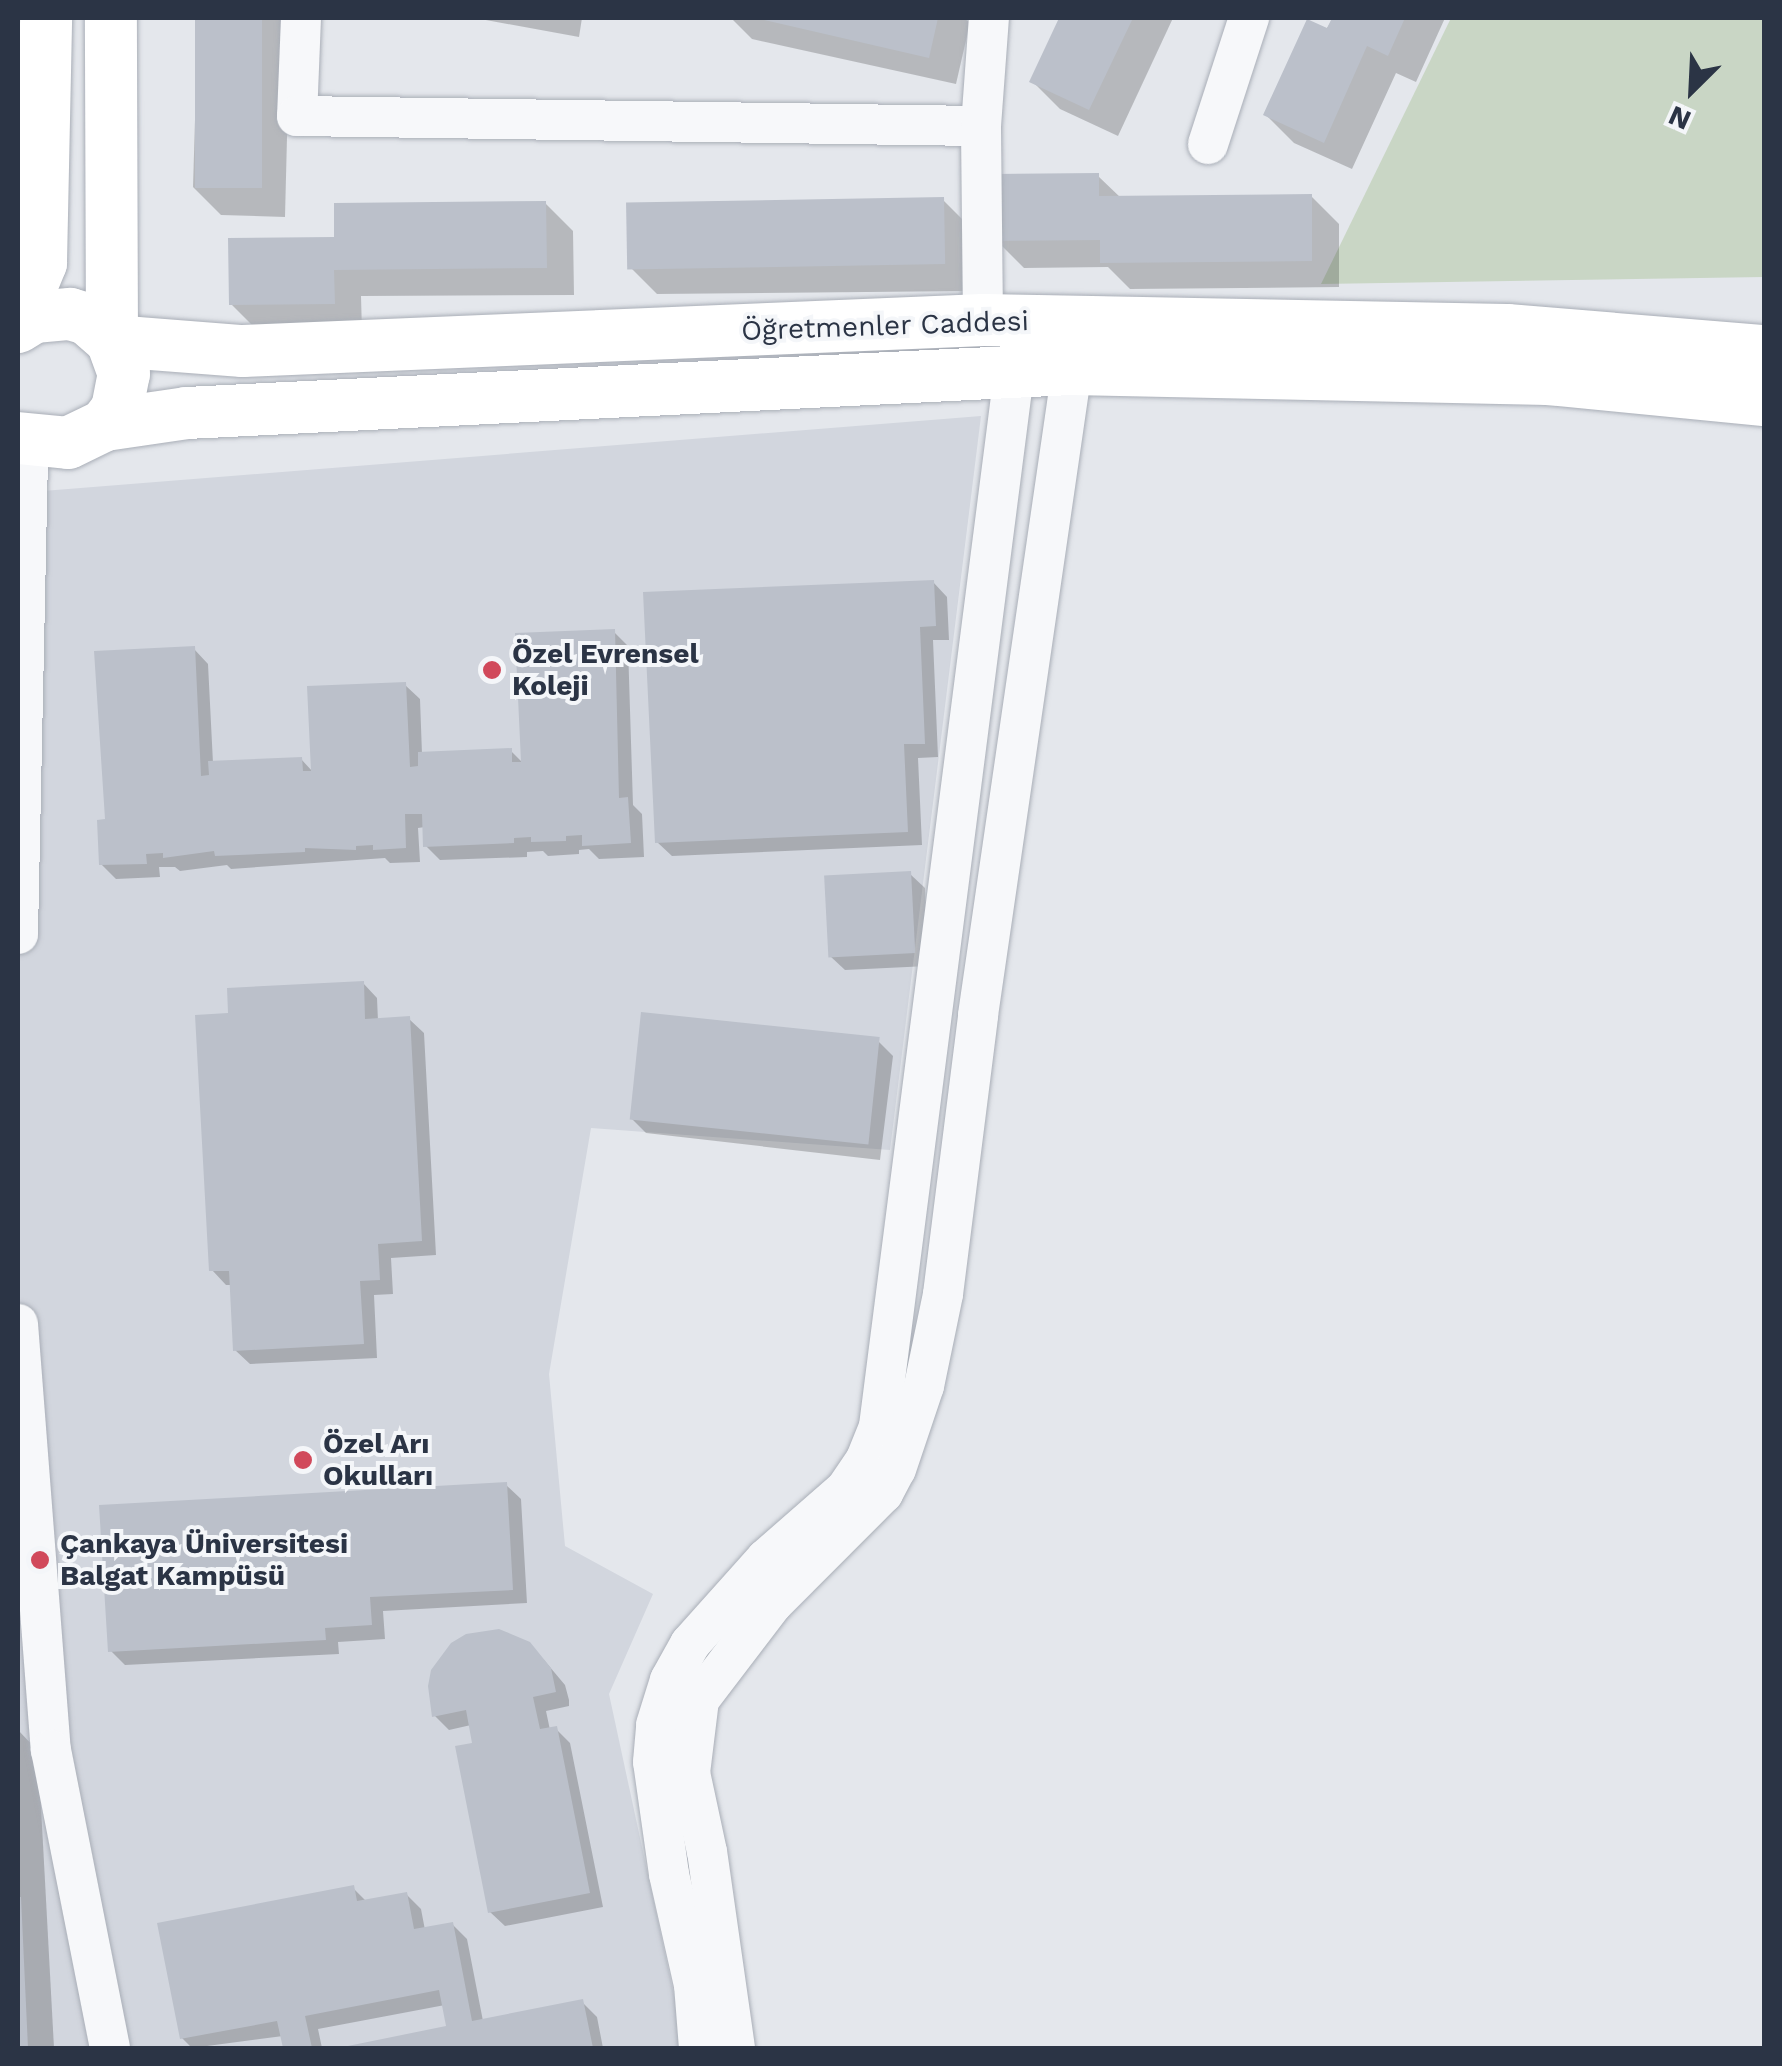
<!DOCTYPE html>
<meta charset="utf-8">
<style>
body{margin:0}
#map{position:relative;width:1782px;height:2066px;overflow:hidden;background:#e4e7ec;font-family:"Work Sans",sans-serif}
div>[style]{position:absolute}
.built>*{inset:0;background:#d2d6de}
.green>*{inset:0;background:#c9d6c5}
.shadow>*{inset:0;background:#0003}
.building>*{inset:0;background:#bbc0ca;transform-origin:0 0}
.roads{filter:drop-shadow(0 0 2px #a9aeb7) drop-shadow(0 0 2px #a9aeb7)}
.minor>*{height:40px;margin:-20px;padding:0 20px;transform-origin:20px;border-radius:20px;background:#f7f8fa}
.major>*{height:52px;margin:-26px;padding:0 26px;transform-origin:26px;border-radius:26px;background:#fff}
.dots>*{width:28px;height:28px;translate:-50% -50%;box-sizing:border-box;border:5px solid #f4f6f9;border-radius:50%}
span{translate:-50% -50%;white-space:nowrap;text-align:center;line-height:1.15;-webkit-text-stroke:8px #f4f6f9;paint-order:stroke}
.street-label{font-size:28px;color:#2b3445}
.poi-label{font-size:28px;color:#2b3445;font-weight:700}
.left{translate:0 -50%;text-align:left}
.frame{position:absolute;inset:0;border:20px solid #2b3445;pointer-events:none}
.north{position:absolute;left:1642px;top:40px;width:100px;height:100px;-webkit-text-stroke:8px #f4f6f9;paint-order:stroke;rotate:204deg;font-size:28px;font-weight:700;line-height:40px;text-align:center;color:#2b3445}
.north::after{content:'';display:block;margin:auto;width:35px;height:45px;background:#2b3445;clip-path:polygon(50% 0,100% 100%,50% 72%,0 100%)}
</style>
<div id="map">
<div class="built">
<div style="clip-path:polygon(981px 416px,890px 1150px,591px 1128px,549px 1374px,565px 1546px,653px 1594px,609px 1694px,675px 2000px,679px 2048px,18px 2048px,18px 493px)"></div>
</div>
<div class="green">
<div style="clip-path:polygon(1451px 18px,1764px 18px,1764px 277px,1321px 284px)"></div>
</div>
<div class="shadow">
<div style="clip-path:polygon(198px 18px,290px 18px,285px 217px,221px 215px,193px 187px)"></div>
<div style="clip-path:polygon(475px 18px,582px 18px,579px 37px)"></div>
<div style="clip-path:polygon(731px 18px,964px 18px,970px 23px,956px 84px,752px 39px)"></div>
<div style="clip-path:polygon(1062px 18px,1173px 18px,1118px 136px,1060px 109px,1032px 81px)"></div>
<div style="clip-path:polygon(1334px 18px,1445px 18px,1416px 82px,1396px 73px,1352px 169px,1294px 143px,1266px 115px)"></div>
<div style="clip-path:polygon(1098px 176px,1121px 198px,1311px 196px,1339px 224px,1339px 287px,1130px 289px,1108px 267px,1024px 268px,996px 240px)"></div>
<div style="clip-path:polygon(943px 200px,971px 228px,972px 291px,657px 294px,629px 266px)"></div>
<div style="clip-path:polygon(545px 203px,573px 231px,574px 295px,361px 296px,362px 331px,259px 332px,231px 304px,337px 239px)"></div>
<div style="clip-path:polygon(933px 582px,947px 597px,949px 640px,933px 640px,938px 757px,918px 758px,922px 845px,672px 856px,657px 842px)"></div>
<div style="clip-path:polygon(614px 632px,628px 646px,633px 805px,642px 814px,644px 857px,599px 859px,589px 849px,579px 850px,579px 854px,548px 856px,543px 851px,527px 852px,527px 857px,440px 860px,426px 846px,425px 827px,418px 828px,420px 862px,390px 863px,385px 858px,231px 869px,227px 865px,180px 871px,175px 867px,159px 867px,160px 877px,116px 879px,101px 864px,108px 822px,194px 649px,208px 664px,213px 763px,301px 759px,313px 772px,405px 685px,420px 699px,422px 754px,511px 751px,523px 763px)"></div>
<div style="clip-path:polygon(910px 874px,925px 888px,928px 966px,845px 970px,830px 956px)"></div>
<div style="clip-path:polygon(363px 983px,377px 998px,378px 1021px,409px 1019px,424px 1033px,436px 1255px,391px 1258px,393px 1294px,374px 1295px,377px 1358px,250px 1364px,235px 1350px,232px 1285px,226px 1285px,212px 1270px,231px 1015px)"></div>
<div style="clip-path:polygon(878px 1041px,893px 1056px,880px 1160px,646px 1133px,631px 1118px)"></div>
<div style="clip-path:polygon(506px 1485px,521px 1499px,527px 1603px,383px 1611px,385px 1639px,338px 1642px,339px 1654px,125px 1665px,111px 1651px)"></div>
<div style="clip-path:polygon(544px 1660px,565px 1685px,569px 1700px,569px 1706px,546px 1711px,550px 1730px,556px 1729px,570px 1743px,603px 1907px,505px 1926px,490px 1912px,471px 1725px,449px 1730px,434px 1715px)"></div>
<div style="clip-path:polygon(18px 1730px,38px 1751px,54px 2048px,18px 2048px)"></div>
<div style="clip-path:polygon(353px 1888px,367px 1902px,406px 1894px,421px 1909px,425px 1930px,452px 1924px,467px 1939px,483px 2021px,582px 2002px,597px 2017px,603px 2048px,342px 2048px,449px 2028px,445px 2005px,318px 2029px,322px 2048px,285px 2048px,283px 2036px,192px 2048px,182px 2038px)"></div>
</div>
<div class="building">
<div style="left:195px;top:18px;width:67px;height:170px"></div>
<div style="clip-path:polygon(755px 18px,938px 18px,929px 58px)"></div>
<div style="clip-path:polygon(1059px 18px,1133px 18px,1089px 110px,1029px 82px)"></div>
<div style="clip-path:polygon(1332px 18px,1405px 18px,1388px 56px,1367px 46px,1324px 143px,1263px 115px,1307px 19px,1327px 28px)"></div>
<div style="clip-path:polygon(1099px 173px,1099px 196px,1312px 194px,1312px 261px,1100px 263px,1100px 240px,993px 241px,992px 174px)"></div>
<div style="left:944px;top:197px;width:67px;height:318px;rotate:89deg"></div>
<div style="clip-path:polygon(546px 201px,547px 268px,334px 270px,335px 304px,229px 305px,228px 238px,334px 237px,334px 203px)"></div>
<div style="clip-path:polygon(934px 580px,936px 626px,920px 627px,925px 744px,904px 744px,908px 832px,655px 843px,643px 592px)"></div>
<div style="clip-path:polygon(615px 629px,619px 798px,628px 797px,631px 843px,582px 846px,582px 835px,566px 836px,566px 841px,531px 842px,531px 837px,514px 838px,514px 843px,423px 847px,422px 814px,405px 814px,406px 848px,373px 850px,373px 845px,356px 846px,356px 850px,305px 848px,305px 852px,215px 856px,214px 851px,163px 858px,163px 853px,146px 854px,147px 864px,99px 865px,97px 820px,105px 819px,94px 651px,195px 646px,201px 776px,209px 775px,208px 761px,302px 757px,303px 771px,311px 771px,307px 686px,406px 682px,410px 767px,418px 766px,418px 752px,512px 748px,512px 762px,521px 762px,515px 633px)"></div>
<div style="left:911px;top:871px;width:82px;height:87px;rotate:87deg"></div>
<div style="clip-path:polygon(364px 981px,365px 1019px,410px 1016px,422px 1241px,378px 1244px,380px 1280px,360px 1281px,364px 1344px,233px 1351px,229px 1271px,209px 1271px,195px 1015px,228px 1013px,227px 988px)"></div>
<div style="left:641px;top:1012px;width:240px;height:108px;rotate:6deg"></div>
<div style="clip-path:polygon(507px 1482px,513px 1590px,370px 1597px,372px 1625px,325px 1628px,326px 1640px,108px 1652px,99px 1505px)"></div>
<div style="clip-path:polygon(499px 1629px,530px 1642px,551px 1668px,556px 1692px,533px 1697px,540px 1729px,557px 1726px,590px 1893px,488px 1913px,455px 1746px,472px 1743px,466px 1710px,432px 1717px,428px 1686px,431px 1670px,451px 1643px,466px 1634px)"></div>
<div style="clip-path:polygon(354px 1885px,357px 1901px,407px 1892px,414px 1929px,453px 1922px,472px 2021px,583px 1999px,593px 2048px,338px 2048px,446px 2026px,439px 1990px,305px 2016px,312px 2048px,283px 2048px,277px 2021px,180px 2039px,157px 1923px)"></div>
<div style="clip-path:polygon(18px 1897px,21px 1897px,28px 2048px,18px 2048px)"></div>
</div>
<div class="roads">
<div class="minor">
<div style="left:301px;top:18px;width:98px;rotate:92.3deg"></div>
<div style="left:297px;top:116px;width:684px;rotate:0.84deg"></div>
<div style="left:1208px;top:144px;width:133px;rotate:-72deg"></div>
<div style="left:983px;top:320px;width:194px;rotate:-90.6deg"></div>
<div style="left:981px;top:126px;width:108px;rotate:-85.8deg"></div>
<div style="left:18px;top:934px;width:497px;rotate:-88.8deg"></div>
<div style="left:18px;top:1324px;width:427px;rotate:85.6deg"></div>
<div style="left:51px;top:1750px;width:304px;rotate:78.8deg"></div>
<div style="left:699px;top:2048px;width:63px;rotate:-94.5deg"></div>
<div style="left:694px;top:1985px;width:114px;rotate:-102.7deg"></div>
<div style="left:669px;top:1874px;width:113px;rotate:-98.1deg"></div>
<div style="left:653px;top:1762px;width:37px;rotate:-85deg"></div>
<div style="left:656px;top:1725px;width:47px;rotate:-72.7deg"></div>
<div style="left:670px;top:1680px;width:41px;rotate:-60.9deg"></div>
<div style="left:690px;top:1644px;width:114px;rotate:-48.2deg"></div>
<div style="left:766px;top:1559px;width:106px;rotate:-41.2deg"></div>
<div style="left:846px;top:1489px;width:36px;rotate:-56deg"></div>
<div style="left:866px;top:1459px;width:35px;rotate:-68deg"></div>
<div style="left:879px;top:1426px;width:1061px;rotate:-82.69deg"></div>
<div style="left:735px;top:2048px;width:198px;rotate:-98.1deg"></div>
<div style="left:707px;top:1852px;width:81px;rotate:-102.1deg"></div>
<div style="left:690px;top:1773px;width:74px;rotate:-83deg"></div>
<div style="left:699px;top:1700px;width:122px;rotate:-52.7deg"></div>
<div style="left:773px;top:1603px;width:156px;rotate:-45deg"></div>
<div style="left:883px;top:1493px;width:27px;rotate:-62deg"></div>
<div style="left:896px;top:1469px;width:88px;rotate:-71.4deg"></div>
<div style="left:924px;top:1386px;width:94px;rotate:-78.3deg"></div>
<div style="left:943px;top:1294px;width:281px;rotate:-82.8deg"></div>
<div style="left:978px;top:1015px;width:653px;rotate:-81.72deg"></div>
</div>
<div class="major">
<div style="left:18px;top:319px;width:61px;rotate:-67.7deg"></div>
<div style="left:41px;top:263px;width:245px;rotate:-88.8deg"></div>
<div style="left:18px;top:327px;width:19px;rotate:-32deg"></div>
<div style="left:34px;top:317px;width:36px;rotate:-5deg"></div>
<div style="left:70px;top:314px;width:18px;rotate:16deg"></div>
<div style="left:87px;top:319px;width:33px;rotate:41deg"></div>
<div style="left:112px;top:341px;width:131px;rotate:4.4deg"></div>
<div style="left:243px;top:351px;width:741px;rotate:-2.4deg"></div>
<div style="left:983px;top:320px;width:524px;rotate:1.09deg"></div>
<div style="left:1507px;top:330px;width:258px;rotate:4.7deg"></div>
<div style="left:105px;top:425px;width:20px;rotate:-53deg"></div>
<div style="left:117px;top:409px;width:36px;rotate:-79deg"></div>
<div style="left:124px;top:374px;width:35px;rotate:-110deg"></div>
<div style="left:112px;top:341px;width:323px;rotate:-90.2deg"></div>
<div style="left:18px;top:438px;width:50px;rotate:5.7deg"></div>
<div style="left:68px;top:443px;width:41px;rotate:-25.9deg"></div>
<div style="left:105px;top:425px;width:83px;rotate:-8.3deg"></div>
<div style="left:187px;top:413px;width:886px;rotate:-2.85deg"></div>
<div style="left:1072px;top:369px;width:476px;rotate:1.2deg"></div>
<div style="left:1548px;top:379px;width:217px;rotate:5.6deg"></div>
</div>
</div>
<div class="dots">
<div style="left:492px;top:670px;background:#d1495b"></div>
<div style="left:303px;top:1460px;background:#d1495b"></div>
<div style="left:40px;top:1560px;background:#d1495b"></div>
</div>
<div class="street-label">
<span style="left:885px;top:326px;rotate:-2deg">Öğretmenler Caddesi</span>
</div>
<div class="poi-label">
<span class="left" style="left:512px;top:670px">Özel Evrensel<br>Koleji</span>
<span class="left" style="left:323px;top:1460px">Özel Arı<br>Okulları</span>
<span class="left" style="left:60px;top:1560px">Çankaya Üniversitesi<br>Balgat Kampüsü</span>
</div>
<div class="frame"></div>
<div class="north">N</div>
</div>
